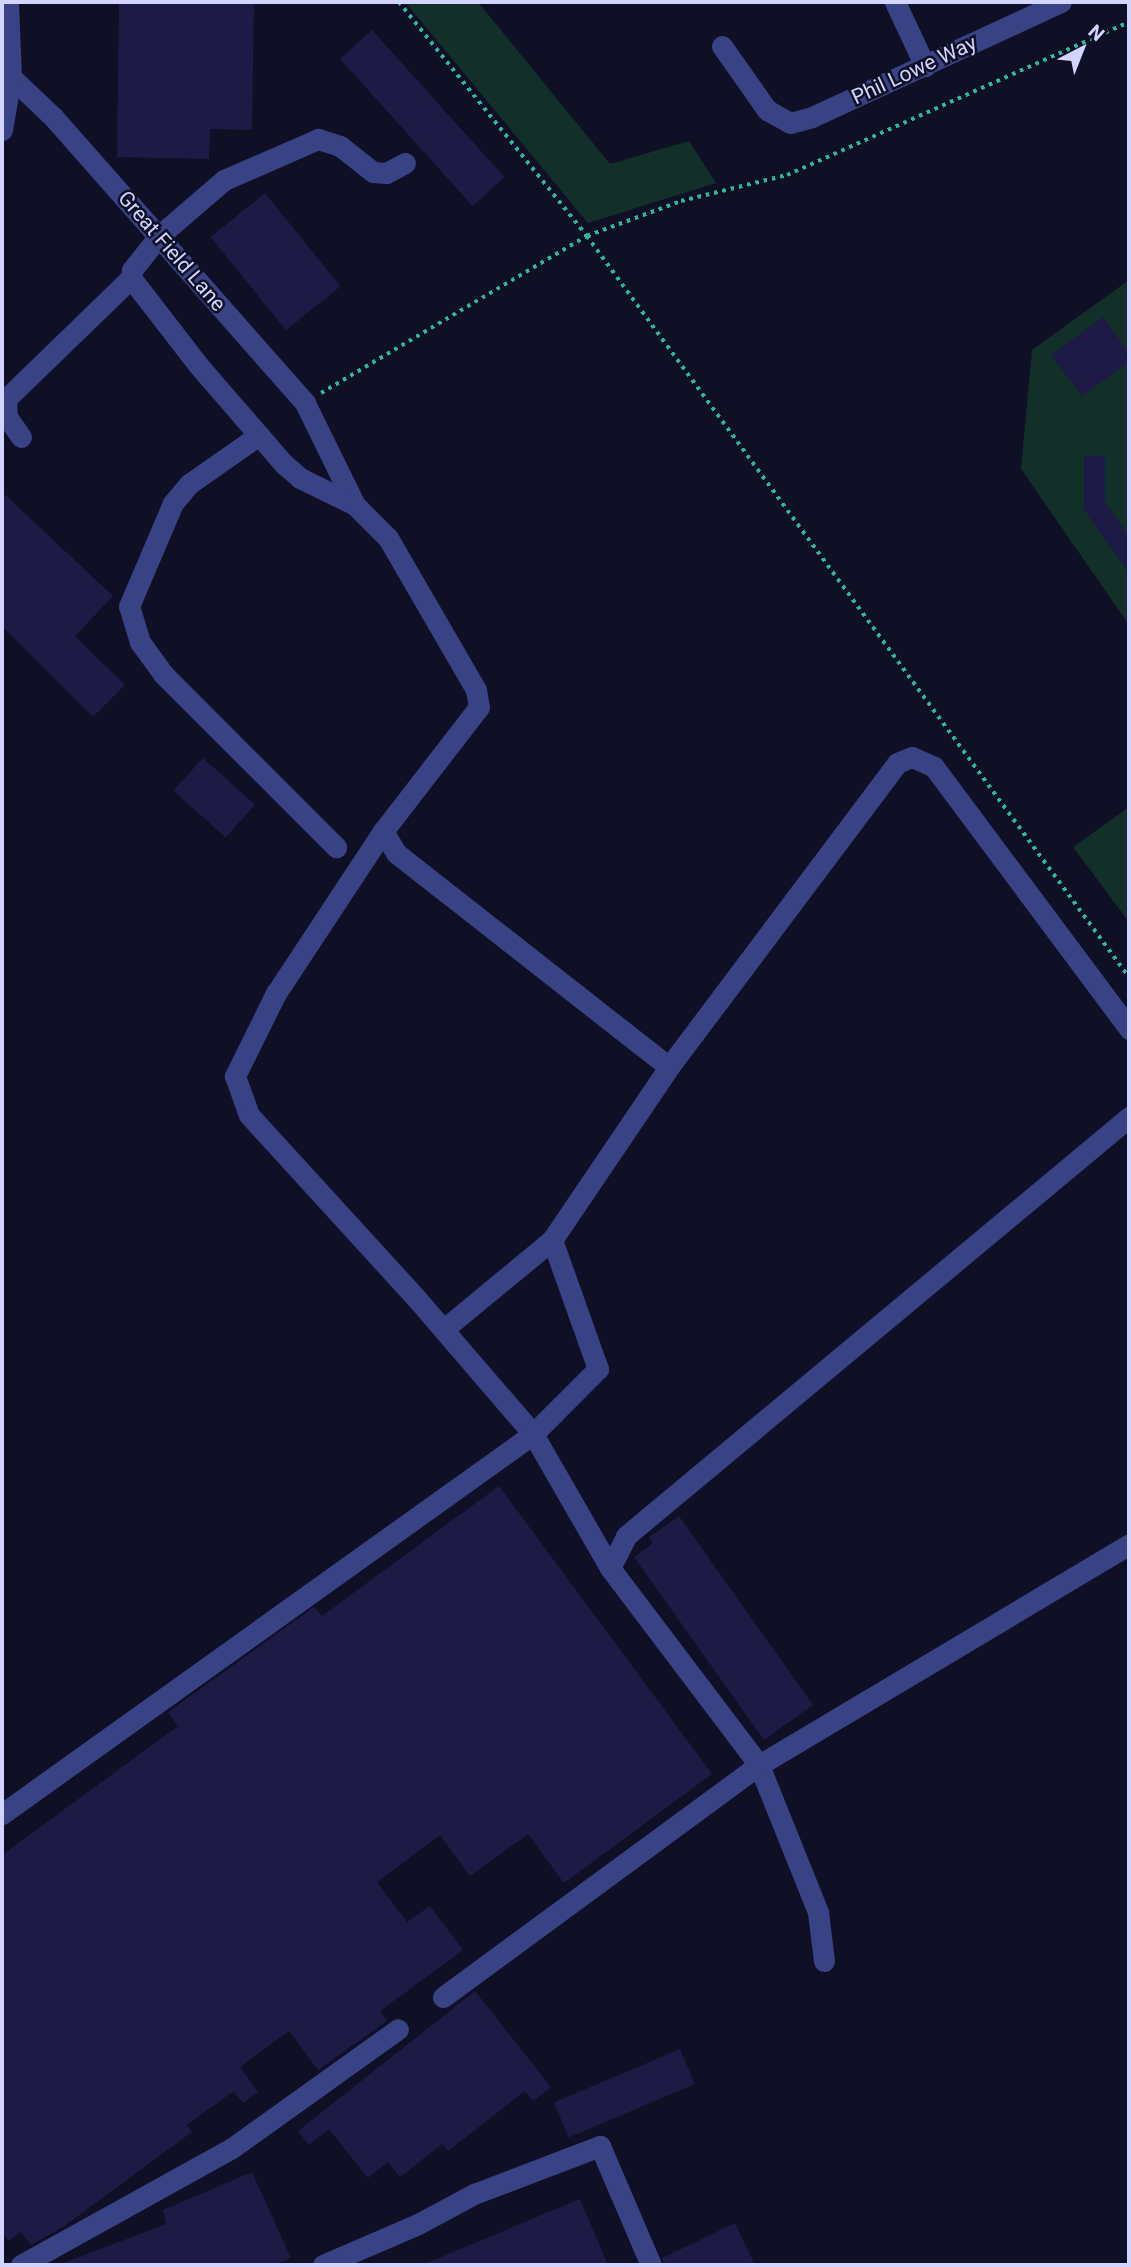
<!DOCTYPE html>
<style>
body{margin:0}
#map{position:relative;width:1131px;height:2267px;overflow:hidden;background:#0f0f25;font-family:Roboto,sans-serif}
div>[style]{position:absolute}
.green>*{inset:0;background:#122f2a}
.building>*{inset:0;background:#1d1a46;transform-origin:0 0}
.path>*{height:3.5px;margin-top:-1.75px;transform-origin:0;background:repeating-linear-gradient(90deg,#2eb79b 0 3.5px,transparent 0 8.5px)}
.minor>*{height:21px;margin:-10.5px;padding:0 10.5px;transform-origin:10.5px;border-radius:10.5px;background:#394284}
span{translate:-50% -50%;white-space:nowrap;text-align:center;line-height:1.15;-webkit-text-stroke:5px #0f0f25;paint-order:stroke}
.street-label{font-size:21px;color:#d3d4ff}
.frame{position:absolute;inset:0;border:4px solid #d3d4ff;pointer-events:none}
.north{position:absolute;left:1047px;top:14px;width:70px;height:70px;-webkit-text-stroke:5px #0f0f25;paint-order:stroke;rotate:42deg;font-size:19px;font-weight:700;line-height:28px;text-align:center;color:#d3d4ff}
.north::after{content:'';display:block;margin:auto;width:24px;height:32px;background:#d3d4ff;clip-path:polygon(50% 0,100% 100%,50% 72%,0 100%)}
</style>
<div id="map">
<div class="green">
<div style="clip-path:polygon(405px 2px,478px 2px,610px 164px,689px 141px,716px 183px,588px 223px)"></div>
<div style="clip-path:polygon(1129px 280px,1129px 625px,1021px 469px,1032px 350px)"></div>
<div style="clip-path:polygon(1129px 807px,1129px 922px,1073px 847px)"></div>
</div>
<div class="building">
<div style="clip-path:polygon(119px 2px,254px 2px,252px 130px,210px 129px,209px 159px,117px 157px)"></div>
<div style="left:372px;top:30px;width:198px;height:43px;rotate:48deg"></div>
<div style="left:265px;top:193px;width:120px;height:70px;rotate:51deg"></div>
<div style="clip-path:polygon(1103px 317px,1129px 353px,1129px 362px,1082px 396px,1051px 355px)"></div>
<div style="clip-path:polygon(1084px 456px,1105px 456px,1105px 502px,1129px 536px,1129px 573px,1084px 510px)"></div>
<div style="clip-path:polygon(2px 492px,113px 596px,75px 636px,125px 685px,93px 717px,2px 626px)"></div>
<div style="left:203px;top:758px;width:70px;height:44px;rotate:42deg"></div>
<div style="clip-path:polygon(499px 1486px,712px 1774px,564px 1883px,528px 1834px,470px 1876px,440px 1835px,377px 1882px,407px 1922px,430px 1906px,463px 1950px,380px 2011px,387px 2021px,318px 2070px,289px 2031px,240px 2067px,258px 2092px,243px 2103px,234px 2091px,187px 2125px,192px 2132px,63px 2227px,31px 2245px,21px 2232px,9px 2241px,2px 2232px,2px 1855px,178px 1726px,168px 1712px,314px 1607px,322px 1616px)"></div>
<div style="clip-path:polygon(679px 1516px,813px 1705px,764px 1740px,634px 1557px,653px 1543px,649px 1537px)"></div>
<div style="clip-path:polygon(475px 1991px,551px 2087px,533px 2101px,525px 2091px,448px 2151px,442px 2144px,400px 2177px,388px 2162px,368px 2178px,329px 2129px,309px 2145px,298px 2131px)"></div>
<div style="left:680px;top:2049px;width:38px;height:137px;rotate:67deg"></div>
<div style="clip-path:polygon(252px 2172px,291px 2258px,273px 2265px,58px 2265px,166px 2224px,163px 2210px)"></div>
<div style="clip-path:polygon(580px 2199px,608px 2265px,422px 2265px)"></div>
<div style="clip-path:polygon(735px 2223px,755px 2265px,664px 2265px,662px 2258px)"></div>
</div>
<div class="path">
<div style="left:399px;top:2px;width:300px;rotate:51.2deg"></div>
<div style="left:587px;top:236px;width:918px;rotate:53.82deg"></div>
<div style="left:321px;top:393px;width:309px;rotate:-30.6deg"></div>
<div style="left:587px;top:236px;width:100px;rotate:-20.4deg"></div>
<div style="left:681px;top:201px;width:109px;rotate:-13.8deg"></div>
<div style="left:787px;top:175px;width:375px;rotate:-24.1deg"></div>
</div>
<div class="minor">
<div style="left:895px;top:2px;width:71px;rotate:64.9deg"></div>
<div style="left:722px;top:46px;width:78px;rotate:54.9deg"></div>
<div style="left:767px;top:110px;width:26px;rotate:29deg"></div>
<div style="left:790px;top:123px;width:23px;rotate:-15deg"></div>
<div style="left:812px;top:117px;width:274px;rotate:-24.8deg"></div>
<div style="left:11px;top:77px;width:59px;rotate:43.6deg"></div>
<div style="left:54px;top:118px;width:380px;rotate:48.6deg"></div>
<div style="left:305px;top:403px;width:114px;rotate:63.9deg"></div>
<div style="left:2px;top:130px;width:54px;rotate:-80.4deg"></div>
<div style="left:11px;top:77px;width:75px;rotate:-92.3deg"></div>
<div style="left:405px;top:163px;width:21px;rotate:152deg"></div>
<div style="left:386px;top:173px;width:13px;rotate:-176deg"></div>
<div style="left:373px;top:172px;width:42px;rotate:-141.8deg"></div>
<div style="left:340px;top:146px;width:23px;rotate:-162deg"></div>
<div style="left:318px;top:139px;width:103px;rotate:156.4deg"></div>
<div style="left:224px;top:180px;width:86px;rotate:139.3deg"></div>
<div style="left:159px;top:236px;width:43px;rotate:128.5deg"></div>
<div style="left:132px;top:270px;width:8px;rotate:97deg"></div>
<div style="left:131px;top:278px;width:111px;rotate:52.3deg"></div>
<div style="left:199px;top:366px;width:130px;rotate:49.1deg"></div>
<div style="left:284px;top:464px;width:21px;rotate:41deg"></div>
<div style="left:300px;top:478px;width:61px;rotate:26.1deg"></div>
<div style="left:355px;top:505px;width:47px;rotate:45deg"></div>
<div style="left:388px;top:538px;width:176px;rotate:59.9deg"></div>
<div style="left:476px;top:690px;width:17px;rotate:80deg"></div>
<div style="left:479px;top:707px;width:157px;rotate:127.7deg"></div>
<div style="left:383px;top:831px;width:194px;rotate:123.4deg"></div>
<div style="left:276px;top:993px;width:93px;rotate:116.3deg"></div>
<div style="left:235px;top:1076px;width:41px;rotate:70.3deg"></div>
<div style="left:249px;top:1115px;width:249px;rotate:47.6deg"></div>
<div style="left:417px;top:1299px;width:178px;rotate:49.3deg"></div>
<div style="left:533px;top:1434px;width:155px;rotate:60.1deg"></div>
<div style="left:259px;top:435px;width:85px;rotate:145deg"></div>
<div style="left:189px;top:484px;width:25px;rotate:130deg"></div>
<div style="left:173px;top:503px;width:112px;rotate:113.1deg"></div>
<div style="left:129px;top:606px;width:38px;rotate:73deg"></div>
<div style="left:140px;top:642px;width:39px;rotate:54deg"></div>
<div style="left:163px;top:674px;width:245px;rotate:45deg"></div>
<div style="left:21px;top:437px;width:24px;rotate:-125deg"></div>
<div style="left:7px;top:417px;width:18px;rotate:-93deg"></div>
<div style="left:6px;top:399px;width:174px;rotate:-44.1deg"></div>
<div style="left:383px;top:831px;width:26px;rotate:59deg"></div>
<div style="left:396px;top:853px;width:347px;rotate:38.1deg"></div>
<div style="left:444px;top:1329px;width:140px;rotate:-39.5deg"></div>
<div style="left:552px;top:1240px;width:209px;rotate:-55.9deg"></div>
<div style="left:669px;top:1067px;width:380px;rotate:-53.1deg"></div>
<div style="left:897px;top:763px;width:16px;rotate:-22deg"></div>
<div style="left:912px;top:757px;width:24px;rotate:24deg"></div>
<div style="left:934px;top:767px;width:327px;rotate:53.3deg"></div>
<div style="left:2px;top:1814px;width:653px;rotate:-35.59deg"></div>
<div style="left:533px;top:1434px;width:92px;rotate:-45deg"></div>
<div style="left:598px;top:1369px;width:137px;rotate:-109.6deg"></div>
<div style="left:824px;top:1961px;width:49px;rotate:-97deg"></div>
<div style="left:818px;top:1912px;width:158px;rotate:-111.9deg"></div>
<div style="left:759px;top:1765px;width:247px;rotate:-127.1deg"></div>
<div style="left:610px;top:1568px;width:36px;rotate:-63deg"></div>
<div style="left:626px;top:1536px;width:655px;rotate:-39.79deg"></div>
<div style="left:443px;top:1997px;width:392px;rotate:-36.3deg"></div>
<div style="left:759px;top:1765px;width:431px;rotate:-30.8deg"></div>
<div style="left:21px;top:2265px;width:241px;rotate:-29deg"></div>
<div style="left:232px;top:2148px;width:204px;rotate:-35.6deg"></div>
<div style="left:323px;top:2265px;width:103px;rotate:-23.3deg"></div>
<div style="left:418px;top:2224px;width:64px;rotate:-28.2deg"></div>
<div style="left:474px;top:2194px;width:135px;rotate:-20.9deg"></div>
<div style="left:600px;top:2146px;width:129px;rotate:66.8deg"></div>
</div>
<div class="street-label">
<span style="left:914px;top:70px;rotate:-25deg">Phil Lowe Way</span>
<span style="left:172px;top:251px;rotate:49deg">Great Field Lane</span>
</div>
<div class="frame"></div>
<div class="north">N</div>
</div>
